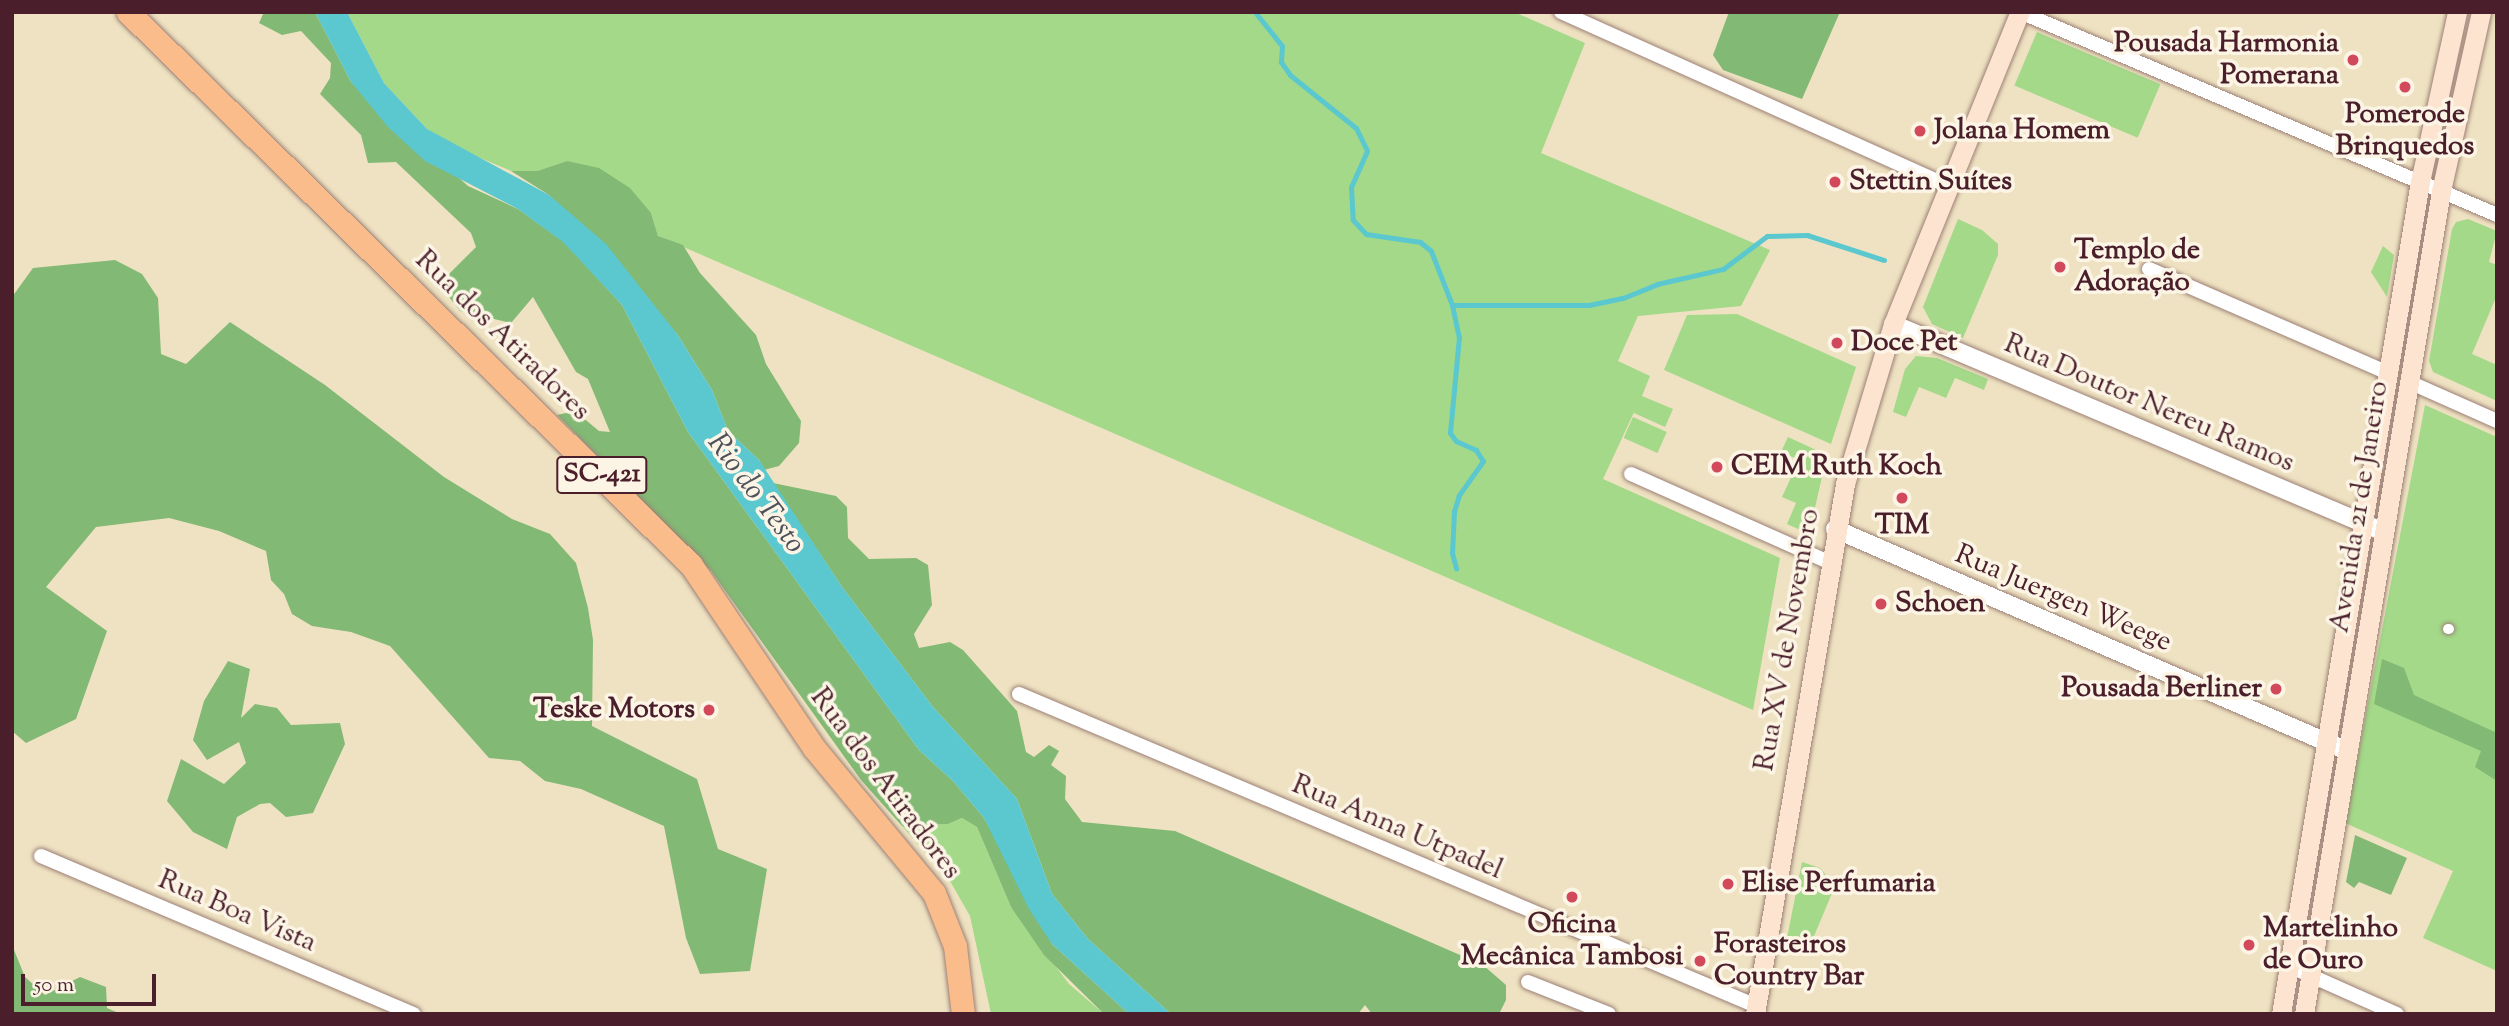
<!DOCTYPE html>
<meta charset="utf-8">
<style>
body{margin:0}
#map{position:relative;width:2509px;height:1026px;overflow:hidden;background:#efe2c2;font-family:"Sorts Mill Goudy",serif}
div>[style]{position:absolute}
.green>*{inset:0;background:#a3d989;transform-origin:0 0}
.forest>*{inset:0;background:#82b975}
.water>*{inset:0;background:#5bc8cf}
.stream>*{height:5px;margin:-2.5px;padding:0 2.5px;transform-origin:2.5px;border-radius:2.5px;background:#5bc8cf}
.roads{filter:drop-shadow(0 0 2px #9c8076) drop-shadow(0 0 2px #9c8076)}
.pedestrian>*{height:10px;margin:-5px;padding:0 5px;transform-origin:5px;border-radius:5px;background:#fff}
.minor>*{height:14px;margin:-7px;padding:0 7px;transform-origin:7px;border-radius:7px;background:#fff}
.tertiary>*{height:18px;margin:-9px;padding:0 9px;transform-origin:9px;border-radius:9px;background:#fff}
.secondary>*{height:19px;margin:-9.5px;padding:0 9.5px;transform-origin:9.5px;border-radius:9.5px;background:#fde4d0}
.primary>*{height:23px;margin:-11.5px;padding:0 11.5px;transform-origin:11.5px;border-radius:11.5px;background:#f9bc8a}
.dots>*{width:19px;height:19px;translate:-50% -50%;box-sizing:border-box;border:4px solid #fcf5e5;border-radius:50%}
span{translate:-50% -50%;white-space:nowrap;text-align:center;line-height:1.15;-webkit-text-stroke:7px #fcf5e5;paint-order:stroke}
.shield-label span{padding:2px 5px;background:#fcf5e5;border:2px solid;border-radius:5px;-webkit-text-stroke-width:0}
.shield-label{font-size:26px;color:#4a1f2b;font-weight:700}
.poi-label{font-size:28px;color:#4a1f2b;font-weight:700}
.right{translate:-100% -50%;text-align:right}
.left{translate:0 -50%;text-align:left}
.street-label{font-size:28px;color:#4a1f2b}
.water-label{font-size:30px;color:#4f525c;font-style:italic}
.frame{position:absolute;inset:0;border:14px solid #4a1f2b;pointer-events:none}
.scale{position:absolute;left:21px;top:974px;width:135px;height:32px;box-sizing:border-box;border:4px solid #4a1f2b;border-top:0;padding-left:9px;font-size:21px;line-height:24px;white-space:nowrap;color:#4a1f2b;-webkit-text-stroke:5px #fcf5e5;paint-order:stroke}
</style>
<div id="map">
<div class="green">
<div style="clip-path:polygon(347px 12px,1514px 12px,1585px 43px,1541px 153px,1770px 250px,1741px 306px,1638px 316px,1618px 361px,1650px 376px,1642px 396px,1673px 409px,1665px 427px,1634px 413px,1636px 408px,1603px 479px,1780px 558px,1753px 710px,658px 236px,651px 213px,567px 161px,537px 171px,511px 171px,459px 149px,427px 129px,384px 83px)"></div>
<div style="left:2037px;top:32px;width:134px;height:58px;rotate:23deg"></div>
<div style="clip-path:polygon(1958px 219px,1982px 230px,1998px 244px,1998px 255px,1963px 338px,1932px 324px,1923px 307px)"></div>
<div style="clip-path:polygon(2468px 219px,2497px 231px,2489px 262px,2497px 265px,2497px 295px,2472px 354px,2497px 365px,2497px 401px,2433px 372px,2429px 361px,2452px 229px,2456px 222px)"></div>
<div style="clip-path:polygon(2383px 246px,2394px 255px,2387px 297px,2371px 272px)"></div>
<div style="clip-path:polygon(1737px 314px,1856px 367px,1831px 444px,1664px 370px,1687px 315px)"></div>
<div style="clip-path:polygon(1916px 356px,1937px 358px,1988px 379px,1984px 390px,1955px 378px,1946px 398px,1919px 387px,1906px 417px,1893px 412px,1905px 369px)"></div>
<div style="clip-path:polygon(2425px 405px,2497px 437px,2497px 971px,2423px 938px,2453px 871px,2345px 823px)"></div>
<div style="left:1633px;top:417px;width:37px;height:23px;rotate:24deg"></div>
<div style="clip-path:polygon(1788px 437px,1827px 455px,1809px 534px,1787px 524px,1796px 503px,1782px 497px,1799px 460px,1781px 452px)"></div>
<div style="clip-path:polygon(962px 818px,977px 827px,1011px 907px,1069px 984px,1104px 1014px,991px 1014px,970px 916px,950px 881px,902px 826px,948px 824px)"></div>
<div style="clip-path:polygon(1802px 862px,1820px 868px,1835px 886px,1809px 948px,1802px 949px,1789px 943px,1787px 938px)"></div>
</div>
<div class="forest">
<div style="clip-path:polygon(264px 12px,315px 12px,351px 82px,468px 186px,518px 209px,564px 242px,622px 305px,688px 432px,919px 750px,953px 781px,984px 818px,1052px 944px,1129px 1014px,1104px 1014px,1044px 955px,1011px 907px,977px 827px,962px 818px,948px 824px,902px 826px,861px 780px,711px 571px,557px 415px,575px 411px,599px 431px,610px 432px,588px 379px,576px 372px,533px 297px,511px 323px,460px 311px,439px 284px,476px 247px,471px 233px,396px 162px,368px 163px,361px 135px,320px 94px,330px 78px,331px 63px,301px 31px,282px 35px,259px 23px)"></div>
<div style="clip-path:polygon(1729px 12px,1840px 12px,1802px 99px,1723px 70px,1713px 55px)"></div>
<div style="clip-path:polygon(567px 161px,599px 168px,630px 188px,651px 213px,658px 236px,683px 245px,700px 273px,756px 335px,766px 364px,801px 421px,799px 443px,779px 466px,764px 470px,759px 460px,728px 431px,712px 390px,677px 334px,549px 195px,511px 171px,537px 171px)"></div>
<div style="clip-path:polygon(115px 260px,142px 274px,158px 298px,161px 354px,186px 364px,230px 322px,325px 385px,444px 477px,512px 519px,550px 534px,576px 563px,588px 608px,593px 640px,592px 726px,697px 779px,718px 849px,767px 869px,750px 971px,700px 974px,686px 938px,664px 826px,581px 789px,545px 781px,520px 761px,489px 758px,390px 646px,351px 632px,312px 626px,292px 614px,284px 594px,271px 580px,266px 551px,219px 531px,169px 518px,96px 527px,46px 587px,107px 631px,76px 719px,26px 743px,12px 731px,12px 297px,33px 268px)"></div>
<div style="clip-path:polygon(773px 483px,836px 496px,847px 507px,848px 538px,869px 559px,916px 558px,928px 565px,932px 605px,914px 634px,919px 648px,950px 642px,963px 650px,1017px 711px,1026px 752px,1034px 757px,1049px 745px,1059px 751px,1051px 765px,1066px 776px,1065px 799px,1082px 822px,1175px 831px,1483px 965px,1506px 985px,1506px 1000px,1499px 1014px,1372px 1014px,1365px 1005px,1358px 1014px,1171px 1014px,1088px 939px,1052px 894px,1017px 799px,933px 707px,842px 587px)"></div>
<div style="clip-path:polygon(2382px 659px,2404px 668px,2414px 695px,2497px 733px,2497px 781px,2475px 767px,2481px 751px,2374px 704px)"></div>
<div style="clip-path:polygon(228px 661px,250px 669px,241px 718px,255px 704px,277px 708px,291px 725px,340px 723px,345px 744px,313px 813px,286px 817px,270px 803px,260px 804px,237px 817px,227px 849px,193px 832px,167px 801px,181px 759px,224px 784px,246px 763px,239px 742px,207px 760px,193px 740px,204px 701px)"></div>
<div style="clip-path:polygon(2355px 835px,2407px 858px,2391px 895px,2359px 882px,2354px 888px,2346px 882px)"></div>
<div style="clip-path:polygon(12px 945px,25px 977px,45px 995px,80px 977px,106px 987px,107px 1008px,121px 1014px,12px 1014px)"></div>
</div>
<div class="water">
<div style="clip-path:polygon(315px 12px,347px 12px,384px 83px,427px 129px,549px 195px,606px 244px,677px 334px,712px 390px,728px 431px,759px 460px,842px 587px,933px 707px,1017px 799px,1052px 894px,1088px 939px,1171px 1014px,1129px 1014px,1052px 944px,1029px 909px,984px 818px,953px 781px,919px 750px,688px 432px,622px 305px,563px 242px,518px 209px,425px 161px,388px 127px,351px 82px)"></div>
</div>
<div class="stream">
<div style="left:1255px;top:12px;width:43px;rotate:51.5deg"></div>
<div style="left:1282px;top:46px;width:16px;rotate:94deg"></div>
<div style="left:1281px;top:62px;width:16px;rotate:55deg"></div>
<div style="left:1290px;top:75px;width:85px;rotate:38.8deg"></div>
<div style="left:1356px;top:128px;width:25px;rotate:64deg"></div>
<div style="left:1367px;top:151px;width:39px;rotate:114deg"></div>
<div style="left:1351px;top:187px;width:33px;rotate:87deg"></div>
<div style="left:1353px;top:220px;width:19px;rotate:47deg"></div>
<div style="left:1366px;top:234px;width:55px;rotate:8.4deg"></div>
<div style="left:1420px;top:242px;width:14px;rotate:39deg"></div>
<div style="left:1431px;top:251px;width:58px;rotate:68.7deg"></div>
<div style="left:1452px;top:305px;width:137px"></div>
<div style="left:1589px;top:305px;width:35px;rotate:-12deg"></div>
<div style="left:1623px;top:298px;width:37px;rotate:-22deg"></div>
<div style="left:1657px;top:284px;width:68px;rotate:-12.8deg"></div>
<div style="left:1723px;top:269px;width:55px;rotate:-36.9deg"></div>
<div style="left:1767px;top:236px;width:40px;rotate:-1.4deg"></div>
<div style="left:1807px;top:235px;width:81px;rotate:18deg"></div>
<div style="left:1452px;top:305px;width:33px;rotate:78deg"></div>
<div style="left:1459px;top:337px;width:96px;rotate:95.4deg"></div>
<div style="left:1450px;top:433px;width:10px;rotate:53deg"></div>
<div style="left:1456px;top:441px;width:22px;rotate:24deg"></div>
<div style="left:1476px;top:450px;width:13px;rotate:58deg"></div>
<div style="left:1483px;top:461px;width:42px;rotate:125.2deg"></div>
<div style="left:1459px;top:495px;width:17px;rotate:107deg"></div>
<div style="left:1454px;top:511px;width:42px;rotate:92.7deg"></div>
<div style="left:1452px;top:553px;width:16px;rotate:75deg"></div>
</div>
<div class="roads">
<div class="pedestrian">
<div style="left:2448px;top:629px;width:1px"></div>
</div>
<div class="minor">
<div style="left:1561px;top:12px;width:424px;rotate:24.2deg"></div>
<div style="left:2020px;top:12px;width:518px;rotate:23.05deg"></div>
<div style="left:2149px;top:269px;width:261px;rotate:23.5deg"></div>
<div style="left:2409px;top:382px;width:96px;rotate:23.9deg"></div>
<div style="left:1631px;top:474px;width:217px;rotate:24deg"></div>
<div style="left:1019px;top:694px;width:800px;rotate:22.94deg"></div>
<div style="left:41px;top:856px;width:405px;rotate:23deg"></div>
<div style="left:2289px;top:966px;width:118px;rotate:24deg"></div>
<div style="left:1528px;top:982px;width:87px;rotate:21.6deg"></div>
</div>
<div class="tertiary">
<div style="left:1893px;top:324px;width:533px;rotate:22.96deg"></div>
<div style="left:1835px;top:529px;width:558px;rotate:23.44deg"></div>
</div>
<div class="secondary">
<div style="left:1755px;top:1014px;width:538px;rotate:-80.36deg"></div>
<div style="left:1845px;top:484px;width:167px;rotate:-73.3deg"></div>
<div style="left:1893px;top:324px;width:337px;rotate:-67.9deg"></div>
<div style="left:2281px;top:1014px;width:844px;rotate:-80.52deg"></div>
<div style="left:2420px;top:182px;width:174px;rotate:-77.7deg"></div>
<div style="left:2304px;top:1014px;width:834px;rotate:-80.55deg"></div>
<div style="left:2441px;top:191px;width:183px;rotate:-77.4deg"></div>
</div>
<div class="primary">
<div style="left:128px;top:12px;width:789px;rotate:44.49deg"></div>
<div style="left:691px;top:565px;width:220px;rotate:56.1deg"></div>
<div style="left:814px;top:748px;width:188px;rotate:50.4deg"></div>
<div style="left:934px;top:893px;width:57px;rotate:68.4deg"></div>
<div style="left:955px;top:946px;width:68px;rotate:83.3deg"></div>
</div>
</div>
<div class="dots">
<div style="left:2353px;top:60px;background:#d1495b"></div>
<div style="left:2405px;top:87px;background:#d1495b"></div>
<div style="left:1920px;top:131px;background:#d1495b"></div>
<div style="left:1835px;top:182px;background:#d1495b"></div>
<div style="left:2060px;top:267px;background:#d1495b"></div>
<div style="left:1837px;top:343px;background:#d1495b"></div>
<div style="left:1717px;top:467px;background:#d1495b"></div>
<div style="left:1902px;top:498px;background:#d1495b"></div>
<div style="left:1881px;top:604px;background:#d1495b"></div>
<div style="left:2276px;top:689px;background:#d1495b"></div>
<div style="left:709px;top:710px;background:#d1495b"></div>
<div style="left:1728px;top:884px;background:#d1495b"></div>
<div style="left:1572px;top:897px;background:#d1495b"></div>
<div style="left:2249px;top:945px;background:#d1495b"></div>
<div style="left:1700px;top:961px;background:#d1495b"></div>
</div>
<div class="shield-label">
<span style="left:602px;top:475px">SC-421</span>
</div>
<div class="poi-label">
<span class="right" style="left:2339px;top:60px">Pousada Harmonia<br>Pomerana</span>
<span style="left:2405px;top:131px">Pomerode<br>Brinquedos</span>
<span class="left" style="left:1934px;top:131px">Jolana Homem</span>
<span class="left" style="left:1849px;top:182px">Stettin Suítes</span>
<span class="left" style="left:2074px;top:267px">Templo de<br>Adoração</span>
<span class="left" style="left:1851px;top:343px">Doce Pet</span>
<span class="left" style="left:1731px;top:467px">CEIM Ruth Koch</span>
<span style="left:1902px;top:526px">TIM</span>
<span class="left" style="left:1895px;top:604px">Schoen</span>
<span class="right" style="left:2262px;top:689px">Pousada Berliner</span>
<span class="right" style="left:695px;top:710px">Teske Motors</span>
<span class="left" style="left:1742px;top:884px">Elise Perfumaria</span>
<span style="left:1572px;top:941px">Oficina<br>Mecânica Tambosi</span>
<span class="left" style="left:2263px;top:945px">Martelinho<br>de Ouro</span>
<span class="left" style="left:1714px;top:961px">Forasteiros<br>Country Bar</span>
</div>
<div class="street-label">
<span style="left:502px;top:336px;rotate:44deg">Rua dos Atiradores</span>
<span style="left:2149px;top:404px;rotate:23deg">Rua Doutor Nereu Ramos</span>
<span style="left:2360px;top:507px;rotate:-81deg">Avenida 21 de Janeiro</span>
<span style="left:2063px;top:599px;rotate:23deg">Rua Juergen Weege</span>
<span style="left:1788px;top:640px;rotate:-80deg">Rua XV de Novembro</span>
<span style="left:885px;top:784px;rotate:53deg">Rua dos Atiradores</span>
<span style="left:1397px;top:828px;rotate:23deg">Rua Anna Utpadel</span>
<span style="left:237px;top:912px;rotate:23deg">Rua Boa Vista</span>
</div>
<div class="water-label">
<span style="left:755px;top:494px;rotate:53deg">Rio do Testo</span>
</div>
<div class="frame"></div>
<div class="scale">50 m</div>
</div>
